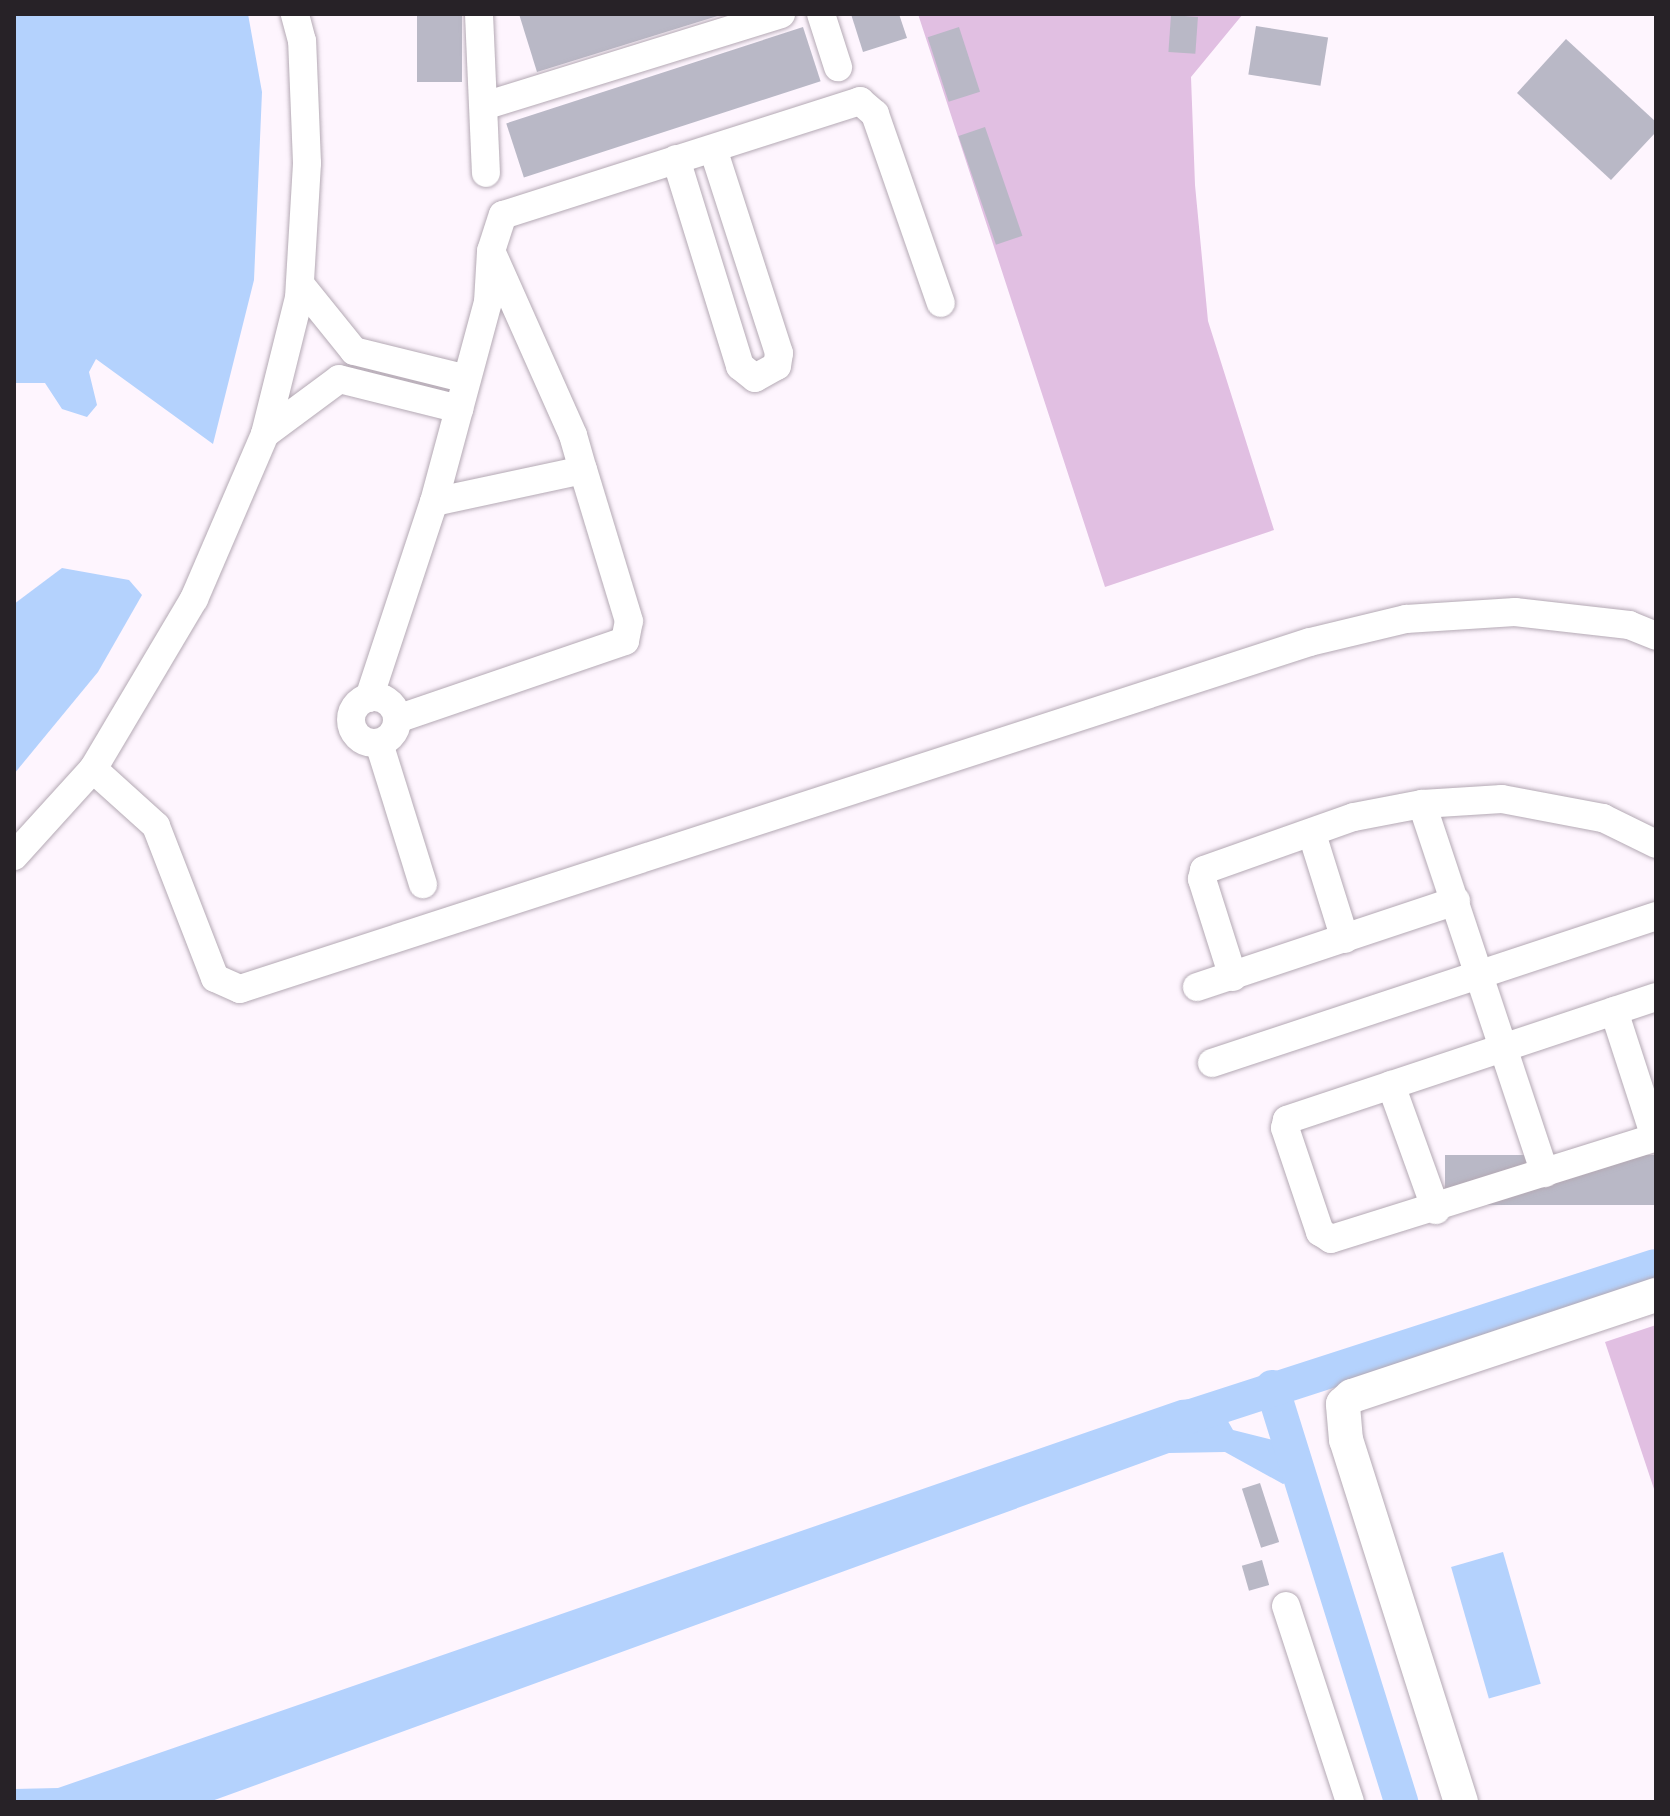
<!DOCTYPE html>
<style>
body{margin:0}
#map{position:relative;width:1670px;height:1816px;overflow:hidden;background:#fef5fe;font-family:"Open Sans",sans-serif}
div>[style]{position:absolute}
.green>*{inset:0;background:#e1bfe2}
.water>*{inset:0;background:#b4d2fd;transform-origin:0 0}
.river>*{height:34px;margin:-17px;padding:0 17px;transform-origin:17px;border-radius:17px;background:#b4d2fd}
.building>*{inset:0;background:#b9b8c6;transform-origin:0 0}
.roads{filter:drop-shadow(0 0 2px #b4a9b4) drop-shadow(0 0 2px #b4a9b4)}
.minor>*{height:28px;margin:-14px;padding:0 14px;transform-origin:14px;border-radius:14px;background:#fff}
.minor>.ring{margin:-14px;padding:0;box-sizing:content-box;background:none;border:28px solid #fff;border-radius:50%}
.major>*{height:34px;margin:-17px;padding:0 17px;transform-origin:17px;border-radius:17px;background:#fff}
span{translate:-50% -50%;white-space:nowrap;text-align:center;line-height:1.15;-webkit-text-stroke:8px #fff;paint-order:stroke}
.frame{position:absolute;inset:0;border:16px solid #272227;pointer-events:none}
</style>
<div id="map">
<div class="green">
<div style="clip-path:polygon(918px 14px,1243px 14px,1191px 77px,1195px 185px,1208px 321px,1274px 530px,1105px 587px)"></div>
<div style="clip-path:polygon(1656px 1325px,1656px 1495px,1605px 1342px)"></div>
</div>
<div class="water">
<div style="clip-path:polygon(14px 14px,248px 14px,262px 92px,254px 280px,213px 444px,96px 359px,89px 372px,97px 405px,87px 417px,62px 409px,45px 383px,14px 383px)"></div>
<div style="clip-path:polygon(62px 568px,129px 580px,142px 595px,98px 672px,14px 774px,14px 604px)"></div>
<div style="clip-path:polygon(1214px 1397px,1233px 1430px,1281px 1442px,1303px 1434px,1315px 1470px,1283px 1484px,1225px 1452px,1169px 1453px,209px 1802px,14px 1802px,14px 1789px,58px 1788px,1180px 1400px)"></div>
<div style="left:1503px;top:1552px;width:137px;height:54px;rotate:74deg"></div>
</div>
<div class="river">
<div style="left:1272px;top:1387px;width:435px;rotate:72.7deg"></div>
<div style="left:1176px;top:1421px;width:503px;rotate:-17.93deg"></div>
</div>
<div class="building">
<div style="left:417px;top:14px;width:45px;height:68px"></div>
<div style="clip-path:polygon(519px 14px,724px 14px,537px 72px)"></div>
<div style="clip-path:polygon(851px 14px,899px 14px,907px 38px,863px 52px)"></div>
<div style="left:1171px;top:15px;width:27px;height:37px;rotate:4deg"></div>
<div style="left:1256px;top:26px;width:73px;height:49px;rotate:9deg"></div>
<div style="left:803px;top:27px;width:57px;height:312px;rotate:72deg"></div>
<div style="left:959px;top:27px;width:68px;height:33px;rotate:72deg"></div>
<div style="clip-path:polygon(1566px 39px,1656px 122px,1656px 132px,1611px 180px,1517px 93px)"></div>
<div style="left:985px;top:127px;width:115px;height:28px;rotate:71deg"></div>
<div style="left:1656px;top:1155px;width:50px;height:211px;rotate:90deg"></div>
<div style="left:1260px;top:1483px;width:62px;height:19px;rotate:72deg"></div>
<div style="left:1262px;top:1560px;width:26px;height:21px;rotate:74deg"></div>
</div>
<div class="roads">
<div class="minor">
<div style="left:479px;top:14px;width:159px;rotate:87.5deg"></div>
<div style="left:821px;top:14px;width:56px;rotate:72.2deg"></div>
<div style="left:484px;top:106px;width:311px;rotate:-17.2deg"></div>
<div style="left:676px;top:159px;width:217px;rotate:72.8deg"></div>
<div style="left:740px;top:366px;width:19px;rotate:39deg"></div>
<div style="left:755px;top:378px;width:25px;rotate:-29deg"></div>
<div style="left:777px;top:366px;width:13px;rotate:-81deg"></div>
<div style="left:779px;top:353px;width:214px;rotate:-107.9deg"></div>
<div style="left:300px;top:284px;width:86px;rotate:51.1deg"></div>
<div style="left:354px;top:351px;width:116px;rotate:13.9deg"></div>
<div style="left:265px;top:434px;width:92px;rotate:-36.6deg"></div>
<div style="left:339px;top:379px;width:124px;rotate:14deg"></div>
<div style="left:434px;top:502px;width:152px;rotate:-12.1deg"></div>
<div style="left:583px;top:470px;width:36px;rotate:-106deg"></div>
<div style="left:573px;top:435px;width:197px;rotate:-114deg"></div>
<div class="ring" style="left:351px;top:697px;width:18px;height:18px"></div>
<div style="left:369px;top:698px;width:206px;rotate:-71.7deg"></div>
<div style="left:434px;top:502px;width:207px;rotate:-74.9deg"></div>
<div style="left:488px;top:302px;width:51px;rotate:-86.6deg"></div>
<div style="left:491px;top:251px;width:38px;rotate:-72deg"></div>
<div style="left:503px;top:215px;width:375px;rotate:-17.7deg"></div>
<div style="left:860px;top:101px;width:20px;rotate:41deg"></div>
<div style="left:875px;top:114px;width:200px;rotate:70.8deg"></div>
<div style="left:397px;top:719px;width:241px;rotate:-18.9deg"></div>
<div style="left:625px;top:641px;width:20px;rotate:-79deg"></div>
<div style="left:629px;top:621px;width:158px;rotate:-106.9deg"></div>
<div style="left:379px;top:743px;width:148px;rotate:72.7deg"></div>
<div style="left:93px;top:769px;width:85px;rotate:42.1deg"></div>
<div style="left:156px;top:826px;width:163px;rotate:68.8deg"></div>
<div style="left:215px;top:978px;width:27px;rotate:24deg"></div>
<div style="left:240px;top:989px;width:1125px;rotate:-17.97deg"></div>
<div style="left:1310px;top:642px;width:99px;rotate:-13.5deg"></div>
<div style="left:1406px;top:619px;width:109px;rotate:-3.7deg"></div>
<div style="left:1515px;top:612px;width:115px;rotate:6.5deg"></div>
<div style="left:1629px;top:625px;width:29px;rotate:22deg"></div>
<div style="left:1422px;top:804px;width:80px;rotate:-3.6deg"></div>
<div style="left:1502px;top:799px;width:103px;rotate:10.7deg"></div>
<div style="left:1603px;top:818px;width:59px;rotate:26.1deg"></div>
<div style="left:1312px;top:834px;width:110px;rotate:72.6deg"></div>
<div style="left:14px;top:856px;width:118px;rotate:-47.8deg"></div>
<div style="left:93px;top:769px;width:198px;rotate:-59.3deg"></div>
<div style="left:194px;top:599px;width:180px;rotate:-66.7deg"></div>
<div style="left:265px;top:434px;width:140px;rotate:-76deg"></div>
<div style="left:299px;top:298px;width:135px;rotate:-86.6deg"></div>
<div style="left:307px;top:163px;width:122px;rotate:-92.3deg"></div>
<div style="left:302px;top:41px;width:28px;rotate:-105deg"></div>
<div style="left:1233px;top:977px;width:103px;rotate:-107.6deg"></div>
<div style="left:1202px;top:879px;width:9px;rotate:-77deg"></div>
<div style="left:1204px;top:870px;width:159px;rotate:-19.5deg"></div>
<div style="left:1354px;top:817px;width:69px;rotate:-10.8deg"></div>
<div style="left:1422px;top:804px;width:389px;rotate:71.6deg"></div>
<div style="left:1197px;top:987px;width:273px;rotate:-18.4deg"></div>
<div style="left:1656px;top:997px;width:389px;rotate:161.6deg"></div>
<div style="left:1287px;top:1120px;width:8px;rotate:104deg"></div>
<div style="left:1285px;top:1128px;width:110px;rotate:71.4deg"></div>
<div style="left:1320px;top:1232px;width:13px;rotate:32deg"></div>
<div style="left:1331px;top:1239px;width:341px;rotate:-17.4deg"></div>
<div style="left:1614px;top:1011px;width:133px;rotate:72deg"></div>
<div style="left:1212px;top:1063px;width:468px;rotate:-18.3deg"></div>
<div style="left:1391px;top:1085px;width:133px;rotate:70.2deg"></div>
<div style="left:1286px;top:1606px;width:206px;rotate:71.9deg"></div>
</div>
<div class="major">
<div style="left:1461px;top:1802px;width:380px;rotate:-107.6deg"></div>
<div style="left:1346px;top:1440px;width:36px;rotate:-95deg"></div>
<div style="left:1343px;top:1404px;width:12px;rotate:-42deg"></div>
<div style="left:1352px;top:1396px;width:320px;rotate:-18.4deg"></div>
</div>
</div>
<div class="frame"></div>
</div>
